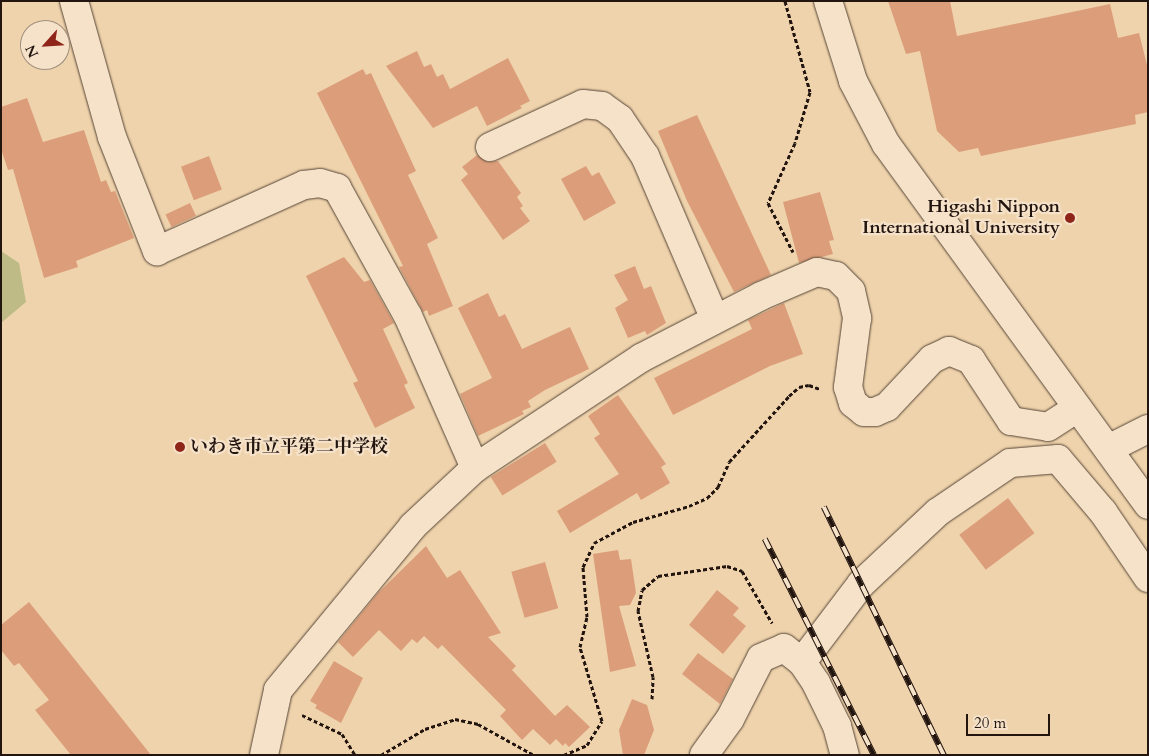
<!DOCTYPE html>
<meta charset="utf-8">
<style>
body{margin:0}
#map{position:relative;width:1149px;height:756px;overflow:hidden;background:#efd3ac;font-family:Cardo,"Noto Serif JP",serif}
div>[style]{position:absolute}
.green>*{inset:0;background:#bfbb86}
.building>*{inset:0;background:#dc9e7a;transform-origin:0 0}
.path>*{height:3px;margin-top:-1.5px;transform-origin:0;background:repeating-linear-gradient(90deg,#22140f 0 4px,transparent 0 6.5px)}
.roads{filter:drop-shadow(0 0 1px #554436) drop-shadow(0 0 1px #554436)}
.minor>*{height:28px;margin:-14px;padding:0 14px;transform-origin:14px;border-radius:14px;background:#f5e2c9}
.rail>*{height:5.5px;margin-top:-2.75px;transform-origin:0;background:repeating-linear-gradient(90deg,#f5e2c9 0 11px,#22140f 0 22px);box-sizing:border-box;border-block:1px solid #22140f}
.dots>*{width:14px;height:14px;translate:-50% -50%;box-sizing:border-box;border:2px solid #f5e2c9;border-radius:50%}
span{translate:-50% -50%;white-space:nowrap;text-align:center;line-height:1.15;-webkit-text-stroke:4.5px #f5e2c9;paint-order:stroke}
.poi-label{font-size:18px;color:#22140f;font-weight:700}
.right{translate:-100% -50%;text-align:right}
.left{translate:0 -50%;text-align:left}
.frame{position:absolute;inset:0;border:2px solid #22140f;pointer-events:none}
.north{position:absolute;left:20px;top:20px;width:50px;height:50px;box-sizing:border-box;background:#f5e2c9;border:1px solid #a1907f;border-radius:50%;rotate:244deg;font-size:14px;font-weight:700;line-height:20px;text-align:center;color:#22140f}
.north::after{content:'';display:block;margin:auto;width:18px;height:22px;background:#8f2418;clip-path:polygon(50% 0,100% 100%,50% 72%,0 100%)}
.scale{position:absolute;left:966px;top:714px;width:84px;height:22px;box-sizing:border-box;border:2px solid #22140f;border-top:0;padding-left:6px;font-size:15px;line-height:18px;white-space:nowrap;color:#22140f;-webkit-text-stroke:4px #f5e2c9;paint-order:stroke}
</style>
<div id="map">
<div class="green">
<div style="clip-path:polygon(1px 251px,19px 263px,26px 302px,1px 323px)"></div>
</div>
<div class="building">
<div style="clip-path:polygon(888px 1px,950px 1px,957px 36px,1110px 4px,1118px 38px,1139px 33px,1148px 69px,1148px 112px,1135px 115px,1136px 124px,981px 156px,978px 148px,959px 152px,937px 131px,920px 51px,906px 54px)"></div>
<div style="clip-path:polygon(417px 51px,424px 67px,431px 64px,437px 77px,443px 74px,450px 89px,508px 58px,530px 101px,520px 106px,522px 108px,487px 126px,477px 106px,433px 128px,386px 66px)"></div>
<div style="clip-path:polygon(363px 69px,366px 75px,371px 73px,416px 171px,408px 175px,438px 238px,427px 244px,453px 306px,429px 316px,427px 310px,423px 312px,399px 267px,403px 266px,317px 93px)"></div>
<div style="clip-path:polygon(27px 98px,43px 142px,84px 130px,101px 182px,106px 180px,111px 192px,115px 191px,134px 238px,76px 261px,78px 267px,44px 278px,13px 169px,8px 170px,1px 149px,1px 107px)"></div>
<div style="clip-path:polygon(697px 115px,771px 275px,734px 292px,687px 201px,658px 131px)"></div>
<div style="clip-path:polygon(477px 155px,488px 162px,498px 161px,521px 193px,517px 197px,523px 206px,520px 208px,530px 221px,503px 240px,461px 180px,468px 174px,462px 167px)"></div>
<div style="left:209px;top:156px;width:36px;height:30px;rotate:69deg"></div>
<div style="clip-path:polygon(586px 166px,592px 176px,599px 172px,616px 203px,584px 221px,561px 179px)"></div>
<div style="clip-path:polygon(820px 192px,834px 240px,829px 241px,833px 254px,799px 263px,783px 202px)"></div>
<div style="left:190px;top:203px;width:14px;height:27px;rotate:65deg"></div>
<div style="clip-path:polygon(344px 257px,364px 282px,370px 280px,394px 323px,383px 329px,408px 383px,404px 385px,415px 408px,375px 428px,353px 383px,358px 381px,306px 276px)"></div>
<div style="clip-path:polygon(635px 266px,644px 289px,651px 286px,666px 323px,647px 335px,645px 331px,628px 338px,615px 308px,628px 300px,614px 275px)"></div>
<div style="clip-path:polygon(488px 293px,499px 317px,505px 314px,522px 349px,570px 327px,589px 369px,545px 390px,528px 401px,531px 407px,522px 411px,524px 414px,478px 436px,460px 394px,492px 378px,458px 308px)"></div>
<div style="clip-path:polygon(784px 303px,803px 354px,770px 366px,673px 415px,654px 378px,752px 329px,748px 320px)"></div>
<div style="clip-path:polygon(618px 395px,666px 464px,661px 467px,670px 483px,641px 500px,637px 493px,570px 533px,557px 511px,619px 474px,594px 438px,600px 434px,588px 416px)"></div>
<div style="left:545px;top:443px;width:22px;height:64px;rotate:58deg"></div>
<div style="left:1008px;top:498px;width:44px;height:61px;rotate:53deg"></div>
<div style="clip-path:polygon(426px 546px,447px 578px,460px 570px,501px 633px,488px 637px,516px 666px,512px 670px,555px 716px,567px 705px,590px 727px,569px 747px,565px 743px,563px 746px,556px 739px,550px 745px,533px 729px,522px 740px,500px 716px,506px 710px,442px 645px,438px 649px,424px 636px,417px 643px,412px 639px,401px 651px,379px 630px,353px 657px,338px 642px,378px 593px)"></div>
<div style="clip-path:polygon(618px 550px,620px 560px,631px 559px,636px 593px,630px 605px,619px 606px,636px 666px,610px 672px,593px 554px)"></div>
<div style="left:545px;top:562px;width:48px;height:35px;rotate:74deg"></div>
<div style="clip-path:polygon(717px 590px,739px 608px,733px 615px,746px 626px,723px 654px,689px 625px)"></div>
<div style="clip-path:polygon(29px 602px,151px 755px,71px 755px,58px 739px,35px 710px,49px 700px,19px 663px,14px 666px,1px 650px,1px 625px)"></div>
<div style="clip-path:polygon(698px 653px,733px 679px,720px 704px,682px 674px)"></div>
<div style="clip-path:polygon(334px 661px,363px 678px,341px 723px,315px 708px,317px 705px,310px 701px)"></div>
<div style="clip-path:polygon(632px 699px,647px 705px,654px 730px,644px 755px,623px 755px,619px 730px)"></div>
</div>
<div class="path">
<div style="left:785px;top:1px;width:94px;rotate:74.6deg"></div>
<div style="left:810px;top:92px;width:53px;rotate:106.4deg"></div>
<div style="left:795px;top:143px;width:66px;rotate:114.2deg"></div>
<div style="left:768px;top:203px;width:55px;rotate:63deg"></div>
<div style="left:652px;top:699px;width:22px;rotate:-87deg"></div>
<div style="left:653px;top:677px;width:68px;rotate:-102.8deg"></div>
<div style="left:638px;top:611px;width:21px;rotate:-79deg"></div>
<div style="left:642px;top:590px;width:21px;rotate:-41deg"></div>
<div style="left:658px;top:576px;width:70px;rotate:-8.2deg"></div>
<div style="left:727px;top:566px;width:16px;rotate:18deg"></div>
<div style="left:742px;top:571px;width:60px;rotate:60deg"></div>
<div style="left:302px;top:715px;width:44px;rotate:25.4deg"></div>
<div style="left:342px;top:734px;width:25px;rotate:58deg"></div>
<div style="left:381px;top:755px;width:51px;rotate:-30.6deg"></div>
<div style="left:425px;top:729px;width:32px;rotate:-18deg"></div>
<div style="left:455px;top:719px;width:24px;rotate:12deg"></div>
<div style="left:478px;top:724px;width:64px;rotate:29deg"></div>
<div style="left:564px;top:755px;width:25px;rotate:-23deg"></div>
<div style="left:587px;top:745px;width:28px;rotate:-58deg"></div>
<div style="left:602px;top:721px;width:77px;rotate:-106.6deg"></div>
<div style="left:580px;top:647px;width:31px;rotate:-77deg"></div>
<div style="left:587px;top:617px;width:50px;rotate:-94.6deg"></div>
<div style="left:583px;top:567px;width:26px;rotate:-65deg"></div>
<div style="left:594px;top:543px;width:44px;rotate:-28.3deg"></div>
<div style="left:633px;top:522px;width:58px;rotate:-15.9deg"></div>
<div style="left:689px;top:506px;width:20px;rotate:-24deg"></div>
<div style="left:707px;top:498px;width:16px;rotate:-45deg"></div>
<div style="left:718px;top:487px;width:27px;rotate:-66deg"></div>
<div style="left:729px;top:462px;width:89px;rotate:-47.7deg"></div>
<div style="left:789px;top:396px;width:13px;rotate:-42deg"></div>
<div style="left:799px;top:387px;width:10px;rotate:-11deg"></div>
<div style="left:809px;top:385px;width:12px;rotate:20deg"></div>
</div>
<div class="roads">
<div class="minor">
<div style="left:74px;top:1px;width:141px;rotate:74.4deg"></div>
<div style="left:112px;top:137px;width:123px;rotate:68.5deg"></div>
<div style="left:157px;top:251px;width:161px;rotate:-24.2deg"></div>
<div style="left:304px;top:185px;width:16px;rotate:-7deg"></div>
<div style="left:320px;top:183px;width:18px;rotate:16deg"></div>
<div style="left:337px;top:188px;width:146px;rotate:61deg"></div>
<div style="left:408px;top:316px;width:166px;rotate:66.2deg"></div>
<div style="left:828px;top:1px;width:84px;rotate:72.6deg"></div>
<div style="left:853px;top:81px;width:71px;rotate:62.4deg"></div>
<div style="left:886px;top:144px;width:446px;rotate:54deg"></div>
<div style="left:490px;top:147px;width:102px;rotate:-24.8deg"></div>
<div style="left:583px;top:104px;width:19px;rotate:6deg"></div>
<div style="left:602px;top:106px;width:22px;rotate:36deg"></div>
<div style="left:620px;top:119px;width:45px;rotate:56deg"></div>
<div style="left:645px;top:156px;width:177px;rotate:66.8deg"></div>
<div style="left:1108px;top:449px;width:45px;rotate:-26.6deg"></div>
<div style="left:802px;top:662px;width:98px;rotate:-52.9deg"></div>
<div style="left:861px;top:584px;width:105px;rotate:-43.1deg"></div>
<div style="left:938px;top:512px;width:87px;rotate:-34.2deg"></div>
<div style="left:1010px;top:463px;width:48px;rotate:-4.8deg"></div>
<div style="left:1058px;top:459px;width:70px;rotate:49.7deg"></div>
<div style="left:1103px;top:512px;width:80px;rotate:55.7deg"></div>
<div style="left:264px;top:755px;width:66px;rotate:-77.8deg"></div>
<div style="left:278px;top:690px;width:212px;rotate:-50.5deg"></div>
<div style="left:413px;top:526px;width:85px;rotate:-43.1deg"></div>
<div style="left:475px;top:468px;width:199px;rotate:-33.5deg"></div>
<div style="left:641px;top:358px;width:135px;rotate:-27.3deg"></div>
<div style="left:761px;top:296px;width:61px;rotate:-23.2deg"></div>
<div style="left:817px;top:272px;width:19px;rotate:12deg"></div>
<div style="left:836px;top:276px;width:21px;rotate:45deg"></div>
<div style="left:851px;top:291px;width:28px;rotate:77deg"></div>
<div style="left:857px;top:318px;width:70px;rotate:97.4deg"></div>
<div style="left:848px;top:387px;width:17px;rotate:73deg"></div>
<div style="left:853px;top:403px;width:14px;rotate:39deg"></div>
<div style="left:864px;top:412px;width:11px"></div>
<div style="left:875px;top:412px;width:13px;rotate:-23deg"></div>
<div style="left:887px;top:407px;width:66px;rotate:-46.8deg"></div>
<div style="left:932px;top:359px;width:19px;rotate:-25deg"></div>
<div style="left:949px;top:351px;width:24px;rotate:22deg"></div>
<div style="left:971px;top:360px;width:73px;rotate:56.7deg"></div>
<div style="left:1011px;top:421px;width:37px;rotate:9deg"></div>
<div style="left:1048px;top:427px;width:35px;rotate:-33deg"></div>
<div style="left:704px;top:755px;width:44px;rotate:-54.2deg"></div>
<div style="left:730px;top:719px;width:68px;rotate:-63.1deg"></div>
<div style="left:761px;top:658px;width:25px;rotate:-23deg"></div>
<div style="left:784px;top:648px;width:23px;rotate:38deg"></div>
<div style="left:802px;top:662px;width:25px;rotate:56deg"></div>
<div style="left:816px;top:683px;width:48px;rotate:64deg"></div>
<div style="left:837px;top:726px;width:30px;rotate:75deg"></div>
</div>
</div>
<div class="rail">
<div style="left:824px;top:507px;width:276px;rotate:64.2deg"></div>
<div style="left:765px;top:539px;width:242px;rotate:63.2deg"></div>
</div>
<div class="dots">
<div style="left:1070px;top:218px;background:#8f2418"></div>
<div style="left:180px;top:447px;background:#8f2418"></div>
</div>
<div class="poi-label">
<span class="right" style="left:1060px;top:218px">Higashi Nippon<br>International University</span>
<span class="left" style="left:190px;top:447px">いわき市立平第二中学校</span>
</div>
<div class="frame"></div>
<div class="north">N</div>
<div class="scale">20 m</div>
</div>
